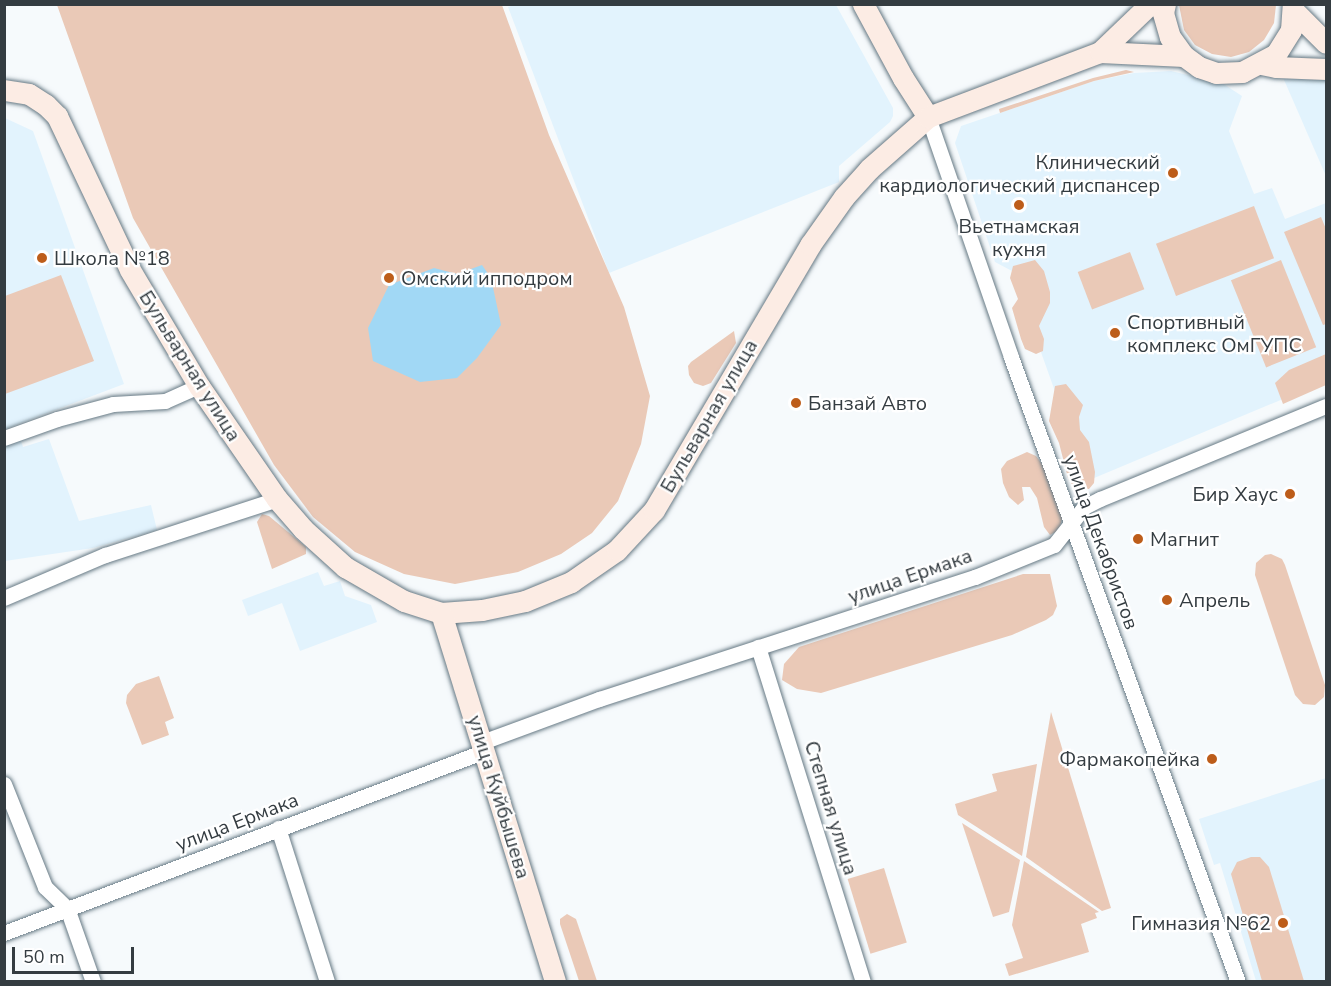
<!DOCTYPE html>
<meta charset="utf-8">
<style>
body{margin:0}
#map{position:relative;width:1331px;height:986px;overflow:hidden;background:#f6fafc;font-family:"Nunito Sans",sans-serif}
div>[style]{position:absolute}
.built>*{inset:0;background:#e2f3fd}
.green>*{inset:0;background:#eac9b7;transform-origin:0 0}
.water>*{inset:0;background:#a1d8f5}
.roads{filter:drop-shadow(0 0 2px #667984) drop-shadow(0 0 2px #667984)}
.minor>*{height:15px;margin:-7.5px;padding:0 7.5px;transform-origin:7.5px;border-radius:7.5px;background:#fff}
.secondary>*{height:21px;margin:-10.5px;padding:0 10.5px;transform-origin:10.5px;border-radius:10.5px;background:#fcece4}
.dots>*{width:16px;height:16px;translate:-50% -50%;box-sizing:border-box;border:3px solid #fff;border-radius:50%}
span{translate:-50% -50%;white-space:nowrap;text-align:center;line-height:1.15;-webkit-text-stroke:4.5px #fff;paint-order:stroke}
.poi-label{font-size:20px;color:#343c41}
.right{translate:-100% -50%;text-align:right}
.left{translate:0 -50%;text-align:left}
.street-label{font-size:20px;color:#343c41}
.frame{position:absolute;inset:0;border:6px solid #343c41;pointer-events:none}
.scale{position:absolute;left:12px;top:947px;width:122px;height:27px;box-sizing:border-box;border:3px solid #343c41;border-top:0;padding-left:8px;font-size:18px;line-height:21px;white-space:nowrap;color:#343c41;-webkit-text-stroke:4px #fff;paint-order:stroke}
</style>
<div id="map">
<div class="built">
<div style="clip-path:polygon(514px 5px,836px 5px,893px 108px,893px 116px,890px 122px,839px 166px,839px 182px,609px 273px,508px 7px)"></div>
<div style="clip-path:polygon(1171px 71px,1222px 83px,1242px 96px,1229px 131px,1254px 194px,1272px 188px,1285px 219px,1326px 203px,1326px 381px,1087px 481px,1012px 271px,995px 262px,955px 143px,961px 126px,1094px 81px,1134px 73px)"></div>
<div style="clip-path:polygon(1281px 73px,1326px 76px,1326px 176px)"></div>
<div style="clip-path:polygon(5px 118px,33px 131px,124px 384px,5px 429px)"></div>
<div style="clip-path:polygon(20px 438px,23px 447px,49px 439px,79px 521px,151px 505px,157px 530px,93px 548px,5px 561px,4px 442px)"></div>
<div style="clip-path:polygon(318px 572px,324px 586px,340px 581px,345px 596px,371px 605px,377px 622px,300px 651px,282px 603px,248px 616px,242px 600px)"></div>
<div style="clip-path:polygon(1326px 778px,1326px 981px,1256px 981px,1220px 863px,1214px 865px,1199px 819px)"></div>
</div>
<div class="green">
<div style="clip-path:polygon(57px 5px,502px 5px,549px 135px,624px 307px,650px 396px,641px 444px,618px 501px,592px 533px,561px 554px,518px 572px,455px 584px,404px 574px,355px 552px,313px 517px,274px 465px,133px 218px)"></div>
<div style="clip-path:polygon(1179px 5px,1179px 4px,1276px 5px,1274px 23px,1264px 40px,1249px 52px,1231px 57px,1212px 54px,1195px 45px,1184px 30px)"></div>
<div style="clip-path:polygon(1126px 70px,1134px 72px,1094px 81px,1000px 113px,999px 109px,1093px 78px)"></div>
<div style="left:1254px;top:206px;width:56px;height:105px;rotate:69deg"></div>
<div style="clip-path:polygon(1321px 217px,1326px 229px,1326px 324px,1323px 325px,1284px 232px)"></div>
<div style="left:1130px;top:252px;width:40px;height:56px;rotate:69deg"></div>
<div style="clip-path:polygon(1035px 260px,1044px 271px,1050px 292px,1050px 303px,1039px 326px,1044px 339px,1043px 351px,1036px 354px,1025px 349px,1021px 339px,1012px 308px,1018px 299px,1010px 278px,1013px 266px)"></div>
<div style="left:1281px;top:260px;width:94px;height:54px;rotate:68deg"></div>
<div style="clip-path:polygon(61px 275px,94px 361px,5px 394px,5px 296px)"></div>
<div style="clip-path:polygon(734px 331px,736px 343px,711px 383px,703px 386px,694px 383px,689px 375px,688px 366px,691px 362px)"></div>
<div style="clip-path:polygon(1326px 354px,1326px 385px,1283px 404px,1275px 383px,1289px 370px)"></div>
<div style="clip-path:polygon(1066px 384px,1083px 405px,1079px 417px,1080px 430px,1089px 442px,1095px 472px,1094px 483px,1089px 489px,1075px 489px,1068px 478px,1059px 443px,1049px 421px,1055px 386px)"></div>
<div style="clip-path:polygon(1027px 452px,1036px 456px,1046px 469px,1063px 515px,1059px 530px,1050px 535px,1044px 527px,1037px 498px,1030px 487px,1022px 487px,1024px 500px,1018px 505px,1009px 497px,1003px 483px,1001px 469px,1007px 461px)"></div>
<div style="clip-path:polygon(262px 514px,269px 516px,306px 547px,306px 554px,272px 569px,257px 522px)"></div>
<div style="clip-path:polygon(1271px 554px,1282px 559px,1285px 565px,1325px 685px,1324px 697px,1315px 705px,1303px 704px,1295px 695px,1255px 575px,1256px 563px,1265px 555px)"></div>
<div style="clip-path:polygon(1023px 574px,1050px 574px,1057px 606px,1053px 615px,1046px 620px,1012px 635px,821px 693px,797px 689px,782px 680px,784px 664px,799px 647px)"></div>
<div style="clip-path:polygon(159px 676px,174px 718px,165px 722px,169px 735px,142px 745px,126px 703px,127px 695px,136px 684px)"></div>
<div style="clip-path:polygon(1051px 712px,1111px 908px,1102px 911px,1026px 857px)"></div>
<div style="clip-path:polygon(1037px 764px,1022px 856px,958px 815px,955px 804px,997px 791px,992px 774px)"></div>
<div style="clip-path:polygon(962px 823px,1020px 860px,1009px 912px,993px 917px)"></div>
<div style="clip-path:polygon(1251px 857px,1260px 857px,1269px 867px,1304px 981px,1262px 981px,1231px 874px,1237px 862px)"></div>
<div style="clip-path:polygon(1024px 861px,1099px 912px,1095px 913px,1097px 918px,1081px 924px,1089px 952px,1009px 976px,1005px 964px,1023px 958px,1012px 925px)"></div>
<div style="left:884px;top:868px;width:78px;height:38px;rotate:73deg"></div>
<div style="clip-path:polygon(567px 914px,576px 919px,597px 981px,579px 981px,560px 924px,560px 919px)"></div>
</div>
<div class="water">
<div style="clip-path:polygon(482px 265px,491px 278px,501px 325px,477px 358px,457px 378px,420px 382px,373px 361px,368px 328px,389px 285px,434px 268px,457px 274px)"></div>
</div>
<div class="roads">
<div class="minor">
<div style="left:928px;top:117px;width:254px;rotate:70.9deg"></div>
<div style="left:1011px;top:357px;width:665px;rotate:70.04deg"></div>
<div style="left:4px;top:438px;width:56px;rotate:-19.7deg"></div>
<div style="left:57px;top:419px;width:58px;rotate:-15deg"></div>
<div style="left:113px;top:404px;width:52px;rotate:-3.3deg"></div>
<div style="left:165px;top:401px;width:37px;rotate:-24deg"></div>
<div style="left:4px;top:598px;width:110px;rotate:-23.1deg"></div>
<div style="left:105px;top:555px;width:181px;rotate:-18deg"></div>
<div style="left:758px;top:647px;width:351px;rotate:72.6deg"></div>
<div style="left:482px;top:742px;width:125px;rotate:-20.2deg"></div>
<div style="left:599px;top:699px;width:395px;rotate:-18deg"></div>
<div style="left:975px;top:577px;width:85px;rotate:-22.1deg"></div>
<div style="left:1054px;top:545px;width:48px;rotate:-51.7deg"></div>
<div style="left:1084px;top:507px;width:18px;rotate:-27deg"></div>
<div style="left:1100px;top:499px;width:244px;rotate:-22.4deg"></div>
<div style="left:4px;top:784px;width:111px;rotate:68.3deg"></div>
<div style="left:45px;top:887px;width:30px;rotate:44deg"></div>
<div style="left:67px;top:908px;width:78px;rotate:70.6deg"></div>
<div style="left:278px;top:828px;width:162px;rotate:72.3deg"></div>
<div style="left:4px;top:933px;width:514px;rotate:-20.73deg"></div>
</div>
<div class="secondary">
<div style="left:863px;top:4px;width:84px;rotate:61.6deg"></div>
<div style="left:903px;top:78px;width:46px;rotate:57.3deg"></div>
<div style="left:1165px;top:4px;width:9px;rotate:103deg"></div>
<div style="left:1163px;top:13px;width:25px;rotate:74deg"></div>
<div style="left:1170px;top:37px;width:24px;rotate:54deg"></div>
<div style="left:1184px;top:56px;width:19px;rotate:36deg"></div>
<div style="left:1199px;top:67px;width:18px;rotate:19deg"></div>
<div style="left:1216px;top:73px;width:26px;rotate:-2deg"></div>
<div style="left:1242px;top:72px;width:38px;rotate:-28deg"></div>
<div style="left:1276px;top:54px;width:28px;rotate:-58deg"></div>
<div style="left:1291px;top:30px;width:26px;rotate:-86deg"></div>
<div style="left:1294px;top:11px;width:45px;rotate:45deg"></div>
<div style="left:1100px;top:52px;width:84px;rotate:2.7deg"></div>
<div style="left:1261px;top:64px;width:15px;rotate:11deg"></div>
<div style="left:1276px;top:67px;width:50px;rotate:2.3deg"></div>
<div style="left:4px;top:90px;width:25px;rotate:9deg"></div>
<div style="left:29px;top:94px;width:20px;rotate:33deg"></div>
<div style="left:46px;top:105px;width:16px;rotate:45deg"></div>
<div style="left:57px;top:116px;width:170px;rotate:64.6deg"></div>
<div style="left:130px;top:270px;width:135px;rotate:59.3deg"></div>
<div style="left:199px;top:386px;width:137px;rotate:55.4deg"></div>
<div style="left:277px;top:499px;width:40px;rotate:49deg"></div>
<div style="left:303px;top:529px;width:57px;rotate:42.1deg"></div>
<div style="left:345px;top:567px;width:68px;rotate:30deg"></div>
<div style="left:404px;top:601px;width:39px;rotate:18deg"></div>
<div style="left:441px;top:613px;width:41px;rotate:-4.2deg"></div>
<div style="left:482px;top:610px;width:44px;rotate:-11.8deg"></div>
<div style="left:525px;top:601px;width:50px;rotate:-22.4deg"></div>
<div style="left:571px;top:582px;width:56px;rotate:-34.8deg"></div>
<div style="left:617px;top:550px;width:54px;rotate:-47.2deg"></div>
<div style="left:654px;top:510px;width:308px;rotate:-59.5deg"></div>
<div style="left:810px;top:245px;width:59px;rotate:-54.7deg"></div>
<div style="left:844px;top:197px;width:38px;rotate:-48deg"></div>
<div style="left:869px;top:169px;width:79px;rotate:-41.4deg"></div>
<div style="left:928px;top:117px;width:184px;rotate:-20.7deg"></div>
<div style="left:1100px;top:52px;width:69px;rotate:-43.8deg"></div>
<div style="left:441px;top:613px;width:386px;rotate:72.8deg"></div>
</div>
</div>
<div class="dots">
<div style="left:1173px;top:173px;background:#bd5d1a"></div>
<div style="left:1019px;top:205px;background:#bd5d1a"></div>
<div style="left:42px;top:258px;background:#bd5d1a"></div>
<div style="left:389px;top:278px;background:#bd5d1a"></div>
<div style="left:1115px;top:333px;background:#bd5d1a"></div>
<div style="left:796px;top:403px;background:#bd5d1a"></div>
<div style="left:1290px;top:494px;background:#bd5d1a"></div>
<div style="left:1138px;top:539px;background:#bd5d1a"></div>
<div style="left:1167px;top:600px;background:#bd5d1a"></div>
<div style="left:1212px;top:759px;background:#bd5d1a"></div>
<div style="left:1283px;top:923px;background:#bd5d1a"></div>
</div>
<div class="poi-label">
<span class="right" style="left:1160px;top:174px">Клинический<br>кардиологический диспансер</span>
<span style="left:1019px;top:238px">Вьетнамская<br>кухня</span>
<span class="left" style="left:54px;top:258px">Школа №18</span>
<span class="left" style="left:401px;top:278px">Омский ипподром</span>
<span class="left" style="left:1127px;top:334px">Спортивный<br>комплекс ОмГУПС</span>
<span class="left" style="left:808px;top:403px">Банзай Авто</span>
<span class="right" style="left:1278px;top:494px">Бир Хаус</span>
<span class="left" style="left:1150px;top:539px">Магнит</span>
<span class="left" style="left:1179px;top:600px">Апрель</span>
<span class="right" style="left:1200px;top:759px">Фармакопейка</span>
<span class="right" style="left:1271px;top:923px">Гимназия №62</span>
</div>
<div class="street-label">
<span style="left:190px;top:366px;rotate:58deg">Бульварная улица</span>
<span style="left:709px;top:416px;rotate:-60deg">Бульварная улица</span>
<span style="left:1101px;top:542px;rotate:70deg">улица Декабристов</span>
<span style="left:910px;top:576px;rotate:-19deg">улица Ермака</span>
<span style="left:499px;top:797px;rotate:73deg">улица Куйбышева</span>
<span style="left:831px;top:808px;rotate:73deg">Степная улица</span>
<span style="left:237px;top:822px;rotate:-21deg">улица Ермака</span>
</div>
<div class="frame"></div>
<div class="scale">50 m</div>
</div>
